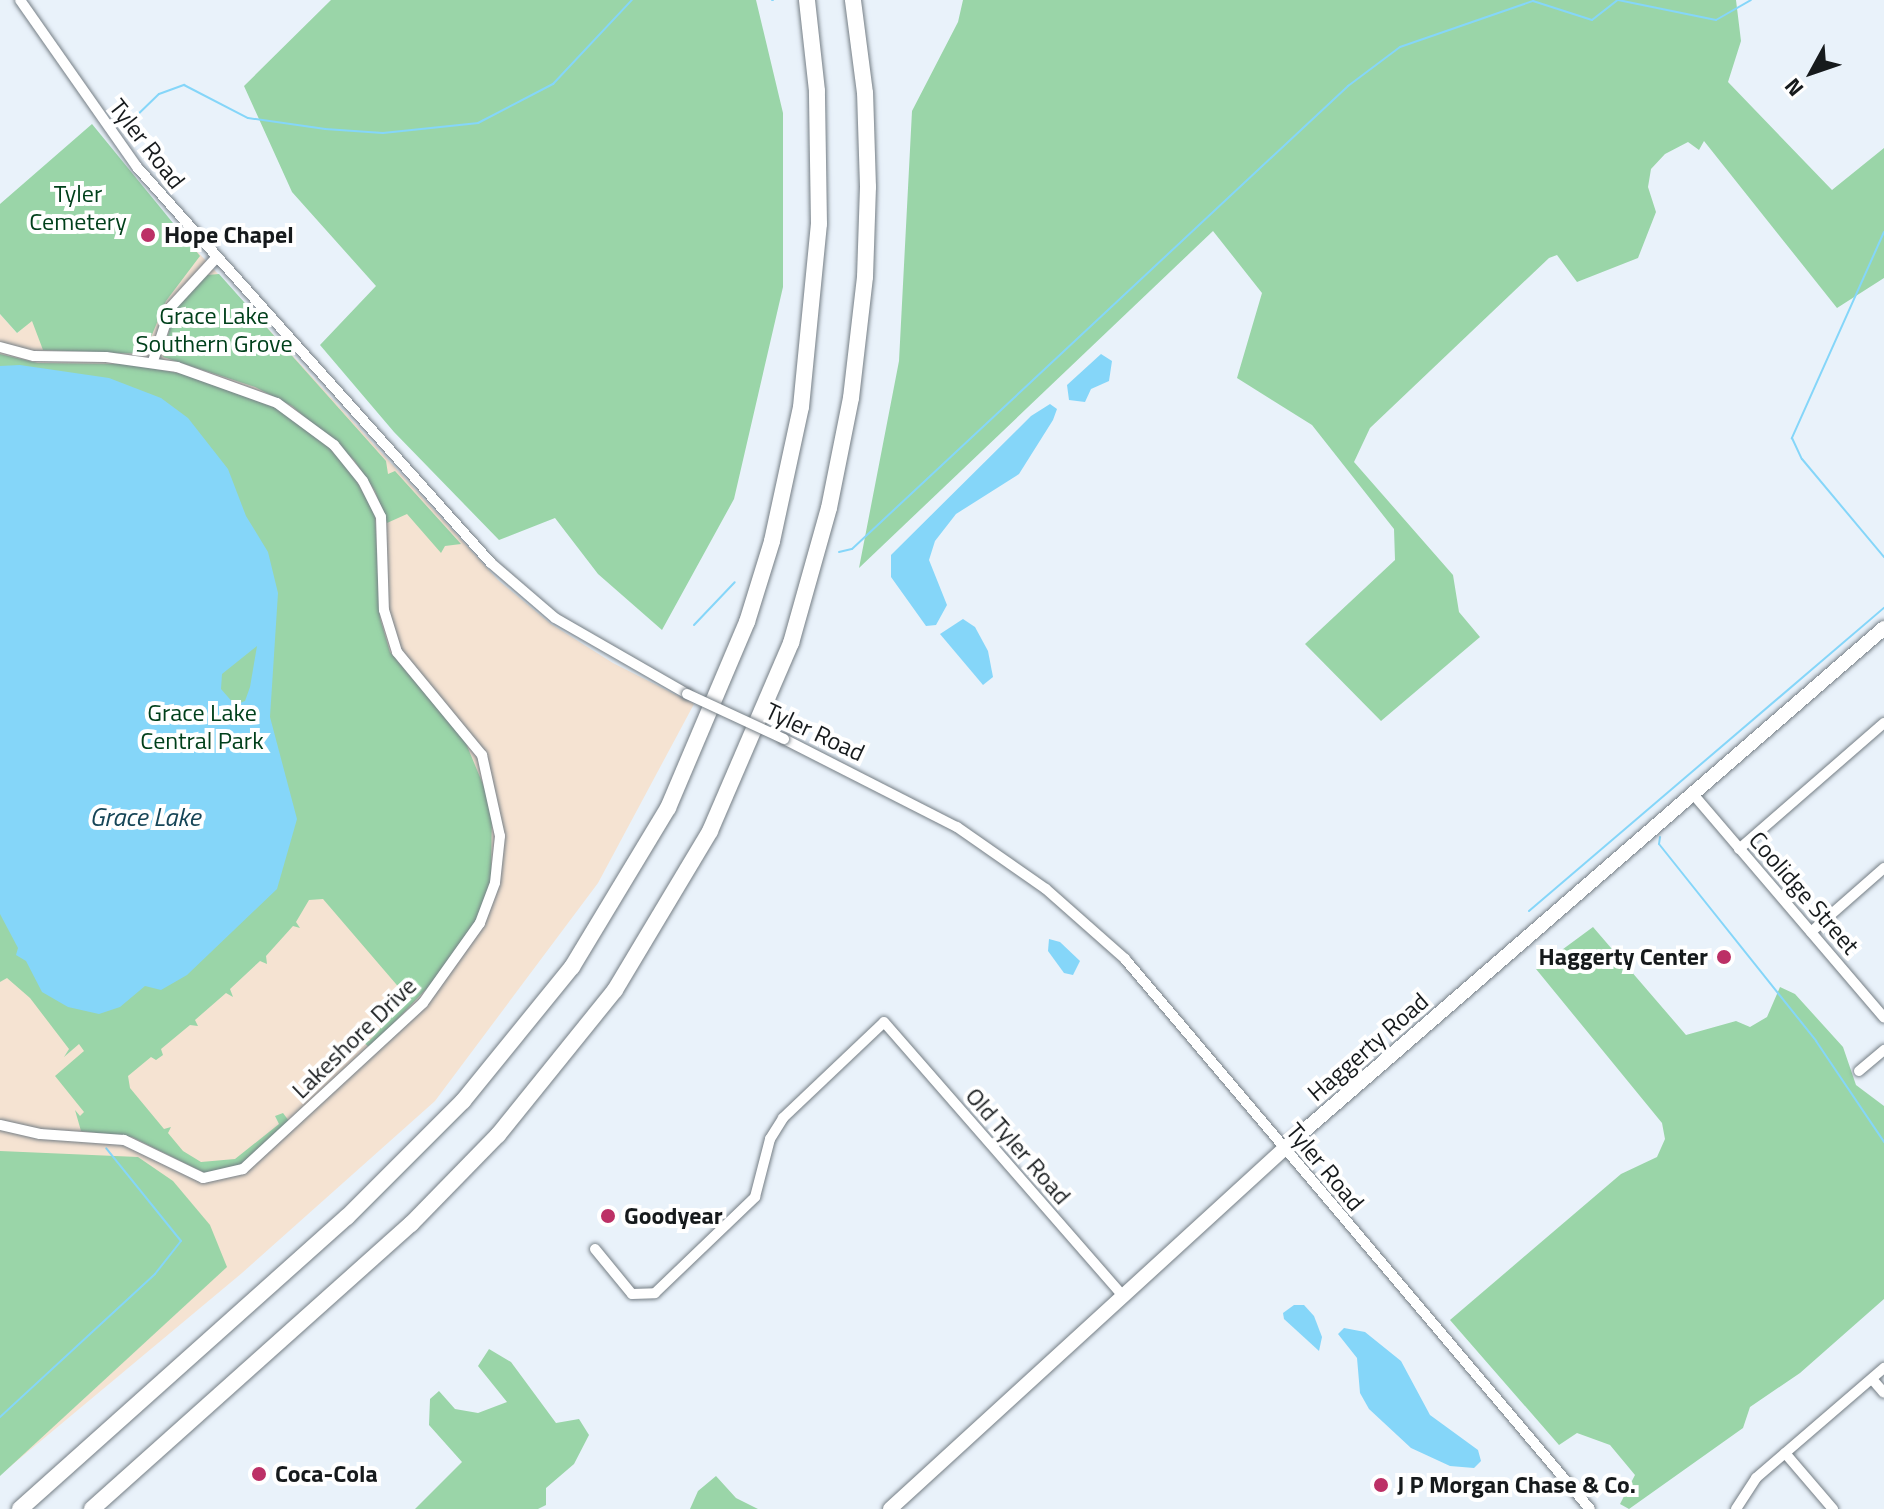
<!DOCTYPE html>
<style>
body{margin:0}
#map{position:relative;width:1884px;height:1509px;overflow:hidden;background:#e9f2fa;font-family:"Titillium Web",sans-serif}
div>[style]{position:absolute}
.commercial>*{inset:0;background:#f5e3d2}
.green>*{inset:0;background:#9ad5a8}
.water>*{inset:0;background:#85d6f9}
.stream>*{height:2px;margin:-1px;padding:0 1px;transform-origin:1px;border-radius:1px;background:#85d6f9}
.roads{filter:drop-shadow(0 0 2px #757e85) drop-shadow(0 0 2px #757e85)}
.minor>*{height:10px;margin:-5px;padding:0 5px;transform-origin:5px;border-radius:5px;background:#fff}
.major>*{height:14px;margin:-7px;padding:0 7px;transform-origin:7px;border-radius:7px;background:#fff}
.highway>*{height:16px;margin:-8px;padding:0 8px;transform-origin:8px;border-radius:8px;background:#fff}
.bridges{filter:drop-shadow(0 0 2px #757e85) drop-shadow(0 0 2px #757e85)}
.minor-bridge>*{height:10px;margin:-5px;padding:0 5px;transform-origin:5px;border-radius:5px;background:#fff}
.dots>*{width:22px;height:22px;translate:-50% -50%;box-sizing:border-box;border:4px solid #fff;border-radius:50%}
span{translate:-50% -50%;white-space:nowrap;text-align:center;line-height:1.15;-webkit-text-stroke:8px #fff;paint-order:stroke}
.street-label{font-size:24px;color:#161a1c}
.park-label{font-size:24px;color:#00401b}
.poi-label{font-size:24px;color:#161a1c;font-weight:700}
.left{translate:0 -50%;text-align:left}
.right{translate:-100% -50%;text-align:right}
.water-label{font-size:26px;color:#164557;font-style:italic}
.north{position:absolute;left:1772px;top:32px;width:80px;height:80px;-webkit-text-stroke:6px #fff;paint-order:stroke;rotate:230deg;font-size:22px;font-weight:700;line-height:32px;text-align:center;color:#161a1c}
.north::after{content:'';display:block;margin:auto;width:28px;height:36px;background:#161a1c;clip-path:polygon(50% 0,100% 100%,50% 72%,0 100%)}
</style>
<div id="map">
<div class="commercial">
<div style="clip-path:polygon(186px 239px,498px 580px,551px 624px,613px 663px,694px 704px,598px 883px,435px 1101px,242px 1273px,0 1475px,0 314px,17px 333px,32px 320px)"></div>
</div>
<div class="green">
<div style="clip-path:polygon(331px 0,756px 0,783px 113px,783px 287px,734px 499px,662px 630px,598px 574px,555px 518px,499px 540px,394px 432px,320px 345px,376px 286px,292px 192px,244px 86px)"></div>
<div style="clip-path:polygon(963px 0,1736px 0,1741px 41px,1728px 82px,1832px 190px,1884px 148px,1884px 278px,1837px 308px,1704px 141px,1699px 150px,1688px 142px,1665px 154px,1651px 169px,1648px 187px,1656px 212px,1638px 258px,1577px 282px,1557px 255px,1549px 258px,1370px 428px,1354px 462px,1453px 575px,1459px 612px,1480px 637px,1381px 721px,1305px 644px,1395px 560px,1394px 529px,1312px 425px,1237px 378px,1262px 293px,1213px 231px,859px 568px,899px 361px,912px 111px,958px 22px)"></div>
<div style="clip-path:polygon(92px 124px,200px 256px,166px 301px,144px 354px,43px 350px,32px 321px,17px 333px,0 314px,0 204px)"></div>
<div style="clip-path:polygon(219px 274px,386px 461px,388px 474px,395px 471px,461px 544px,445px 546px,441px 553px,407px 514px,387px 523px,375px 491px,354px 460px,292px 406px,255px 387px,163px 357px,174px 310px,207px 275px)"></div>
<div style="clip-path:polygon(0 354px,38px 363px,127px 364px,183px 374px,281px 410px,325px 443px,352px 473px,375px 514px,380px 618px,390px 652px,465px 741px,492px 806px,491px 881px,475px 925px,430px 985px,370px 1048px,361px 1040px,369px 1041px,408px 998px,323px 899px,309px 900px,296px 922px,300px 928px,293px 926px,266px 956px,267px 964px,260px 961px,230px 989px,233px 997px,226px 993px,195px 1020px,198px 1026px,190px 1025px,161px 1049px,163px 1055px,156px 1060px,151px 1057px,128px 1076px,130px 1088px,164px 1129px,171px 1127px,168px 1133px,183px 1151px,201px 1162px,235px 1159px,279px 1124px,275px 1116px,283px 1113px,289px 1121px,237px 1168px,205px 1173px,132px 1137px,81px 1131px,75px 1110px,80px 1116px,84px 1112px,55px 1076px,84px 1051px,79px 1044px,64px 1057px,69px 1049px,30px 998px,7px 978px,0 982px)"></div>
<div style="clip-path:polygon(1593px 927px,1686px 1035px,1736px 1021px,1750px 1027px,1767px 1017px,1780px 987px,1795px 994px,1843px 1047px,1856px 1085px,1884px 1106px,1884px 1299px,1800px 1373px,1750px 1407px,1743px 1428px,1629px 1509px,1620px 1504px,1635px 1475px,1610px 1445px,1577px 1433px,1559px 1445px,1450px 1320px,1621px 1174px,1657px 1157px,1665px 1139px,1662px 1123px,1536px 969px)"></div>
<div style="clip-path:polygon(0 1151px,138px 1157px,173px 1181px,210px 1225px,227px 1267px,0 1476px)"></div>
<div style="clip-path:polygon(489px 1349px,511px 1362px,556px 1423px,579px 1419px,589px 1435px,574px 1464px,546px 1488px,546px 1505px,538px 1509px,415px 1509px,462px 1462px,429px 1425px,430px 1399px,439px 1391px,455px 1409px,478px 1413px,507px 1402px,478px 1366px)"></div>
<div style="clip-path:polygon(716px 1476px,736px 1498px,758px 1509px,690px 1509px,698px 1491px)"></div>
</div>
<div class="water">
<div style="clip-path:polygon(1101px 354px,1112px 361px,1109px 381px,1091px 389px,1085px 402px,1069px 400px,1067px 385px)"></div>
<div style="clip-path:polygon(evenodd,20px 365px,109px 378px,161px 398px,188px 418px,228px 469px,246px 516px,268px 552px,278px 593px,270px 717px,297px 819px,277px 889px,187px 975px,161px 990px,145px 986px,120px 1007px,99px 1014px,68px 1007px,42px 992px,26px 961px,16px 955px,18px 948px,0 914px,0 366px,20px 365px,257px 646px,250px 687px,245px 701px,235px 705px,221px 689px,222px 674px,257px 646px)"></div>
<div style="clip-path:polygon(1050px 404px,1057px 409px,1053px 420px,1019px 474px,956px 514px,935px 541px,929px 560px,947px 605px,936px 625px,926px 626px,891px 577px,891px 555px,1031px 416px)"></div>
<div style="clip-path:polygon(963px 619px,975px 627px,988px 651px,993px 677px,983px 685px,940px 634px)"></div>
<div style="clip-path:polygon(1049px 939px,1060px 942px,1080px 961px,1073px 975px,1064px 973px,1048px 951px)"></div>
<div style="clip-path:polygon(1294px 1305px,1304px 1305px,1314px 1316px,1322px 1337px,1319px 1351px,1284px 1319px,1283px 1313px)"></div>
<div style="clip-path:polygon(1344px 1328px,1365px 1332px,1401px 1361px,1430px 1415px,1478px 1450px,1481px 1461px,1474px 1468px,1450px 1466px,1411px 1448px,1369px 1409px,1360px 1393px,1357px 1358px,1338px 1334px)"></div>
</div>
<div class="stream">
<div style="left:772px;top:0;width:1px"></div>
<div style="left:128px;top:124px;width:43px;rotate:-44.1deg"></div>
<div style="left:159px;top:94px;width:27px;rotate:-20deg"></div>
<div style="left:184px;top:85px;width:72px;rotate:27.3deg"></div>
<div style="left:248px;top:118px;width:78px;rotate:8.1deg"></div>
<div style="left:325px;top:129px;width:58px;rotate:3.9deg"></div>
<div style="left:383px;top:133px;width:96px;rotate:-6deg"></div>
<div style="left:478px;top:123px;width:85px;rotate:-27.5deg"></div>
<div style="left:553px;top:84px;width:115px;rotate:-46.8deg"></div>
<div style="left:1884px;top:232px;width:226px;rotate:114.1deg"></div>
<div style="left:1792px;top:438px;width:23px;rotate:65deg"></div>
<div style="left:1802px;top:459px;width:128px;rotate:50.1deg"></div>
<div style="left:839px;top:552px;width:13px;rotate:-13deg"></div>
<div style="left:852px;top:549px;width:679px;rotate:-43.03deg"></div>
<div style="left:1348px;top:86px;width:65px;rotate:-36.9deg"></div>
<div style="left:1400px;top:47px;width:141px;rotate:-19.1deg"></div>
<div style="left:1533px;top:1px;width:62px;rotate:17.9deg"></div>
<div style="left:1592px;top:20px;width:33px;rotate:-38deg"></div>
<div style="left:1618px;top:0;width:100px;rotate:11.5deg"></div>
<div style="left:1716px;top:20px;width:40px;rotate:-29.7deg"></div>
<div style="left:694px;top:625px;width:59px;rotate:-46.4deg"></div>
<div style="left:1660px;top:837px;width:7px;rotate:98deg"></div>
<div style="left:1659px;top:844px;width:252px;rotate:51.4deg"></div>
<div style="left:1816px;top:1041px;width:122px;rotate:56deg"></div>
<div style="left:1529px;top:911px;width:467px;rotate:-40.5deg"></div>
<div style="left:0;top:1417px;width:211px;rotate:-42.7deg"></div>
<div style="left:155px;top:1274px;width:42px;rotate:-51.8deg"></div>
<div style="left:181px;top:1241px;width:119px;rotate:-128.9deg"></div>
</div>
<div class="roads">
<div class="minor">
<div style="left:20px;top:0;width:204px;rotate:55deg"></div>
<div style="left:137px;top:167px;width:531px;rotate:48.21deg"></div>
<div style="left:491px;top:563px;width:84px;rotate:40.7deg"></div>
<div style="left:555px;top:618px;width:152px;rotate:29.9deg"></div>
<div style="left:0;top:347px;width:35px;rotate:15deg"></div>
<div style="left:34px;top:356px;width:72px;rotate:0.8deg"></div>
<div style="left:106px;top:357px;width:72px;rotate:8deg"></div>
<div style="left:177px;top:367px;width:106px;rotate:19.8deg"></div>
<div style="left:277px;top:403px;width:71px;rotate:36.4deg"></div>
<div style="left:334px;top:445px;width:46px;rotate:51.1deg"></div>
<div style="left:363px;top:481px;width:40px;rotate:63.4deg"></div>
<div style="left:381px;top:517px;width:93px;rotate:88.2deg"></div>
<div style="left:384px;top:610px;width:44px;rotate:72.8deg"></div>
<div style="left:397px;top:652px;width:134px;rotate:50.5deg"></div>
<div style="left:482px;top:755px;width:83px;rotate:77.5deg"></div>
<div style="left:500px;top:836px;width:47px;rotate:96.1deg"></div>
<div style="left:495px;top:883px;width:43px;rotate:110.6deg"></div>
<div style="left:480px;top:923px;width:98px;rotate:125.5deg"></div>
<div style="left:423px;top:1003px;width:245px;rotate:137.3deg"></div>
<div style="left:243px;top:1169px;width:41px;rotate:167.3deg"></div>
<div style="left:203px;top:1178px;width:88px;rotate:-154.3deg"></div>
<div style="left:124px;top:1140px;width:84px;rotate:-175.9deg"></div>
<div style="left:40px;top:1134px;width:41px;rotate:-167.3deg"></div>
<div style="left:153px;top:361px;width:57px;rotate:-71.6deg"></div>
<div style="left:171px;top:307px;width:67px;rotate:-47.4deg"></div>
<div style="left:784px;top:739px;width:194px;rotate:27deg"></div>
<div style="left:957px;top:827px;width:108px;rotate:34.9deg"></div>
<div style="left:1046px;top:889px;width:106px;rotate:41.5deg"></div>
<div style="left:1125px;top:959px;width:720px;rotate:49.79deg"></div>
<div style="left:1693px;top:794px;width:294px;rotate:49.5deg"></div>
<div style="left:1739px;top:849px;width:192px;rotate:-41deg"></div>
<div style="left:1811px;top:932px;width:97px;rotate:-41.2deg"></div>
<div style="left:1859px;top:1071px;width:33px;rotate:-40deg"></div>
<div style="left:595px;top:1249px;width:58px;rotate:50.6deg"></div>
<div style="left:632px;top:1294px;width:23px;rotate:-2deg"></div>
<div style="left:655px;top:1293px;width:139px;rotate:-43.8deg"></div>
<div style="left:755px;top:1197px;width:60px;rotate:-75.5deg"></div>
<div style="left:770px;top:1139px;width:25px;rotate:-58deg"></div>
<div style="left:783px;top:1118px;width:139px;rotate:-43.5deg"></div>
<div style="left:884px;top:1022px;width:364px;rotate:48.9deg"></div>
<div style="left:1872px;top:1379px;width:18px;rotate:49deg"></div>
<div style="left:1785px;top:1453px;width:74px;rotate:49.4deg"></div>
<div style="left:1736px;top:1509px;width:37px;rotate:-57deg"></div>
<div style="left:1756px;top:1478px;width:169px;rotate:-40.7deg"></div>
</div>
<div class="major">
<div style="left:890px;top:1509px;width:551px;rotate:-42.43deg"></div>
<div style="left:1297px;top:1137px;width:777px;rotate:-40.93deg"></div>
</div>
<div class="highway">
<div style="left:20px;top:1509px;width:438px;rotate:-41.8deg"></div>
<div style="left:347px;top:1217px;width:164px;rotate:-45deg"></div>
<div style="left:463px;top:1101px;width:173px;rotate:-50.9deg"></div>
<div style="left:572px;top:967px;width:186px;rotate:-58.9deg"></div>
<div style="left:668px;top:808px;width:202px;rotate:-67deg"></div>
<div style="left:747px;top:622px;width:85px;rotate:-72.8deg"></div>
<div style="left:772px;top:541px;width:137px;rotate:-77.8deg"></div>
<div style="left:801px;top:407px;width:184px;rotate:-84.4deg"></div>
<div style="left:819px;top:224px;width:133px;rotate:-90.9deg"></div>
<div style="left:817px;top:91px;width:92px;rotate:-96.3deg"></div>
<div style="left:92px;top:1509px;width:428px;rotate:-41.8deg"></div>
<div style="left:411px;top:1224px;width:124px;rotate:-45.7deg"></div>
<div style="left:498px;top:1135px;width:186px;rotate:-51.1deg"></div>
<div style="left:615px;top:990px;width:185px;rotate:-59.1deg"></div>
<div style="left:710px;top:831px;width:205px;rotate:-66.7deg"></div>
<div style="left:791px;top:643px;width:140px;rotate:-74.3deg"></div>
<div style="left:829px;top:508px;width:112px;rotate:-78.7deg"></div>
<div style="left:851px;top:398px;width:122px;rotate:-83.4deg"></div>
<div style="left:865px;top:277px;width:90px;rotate:-88.1deg"></div>
<div style="left:868px;top:187px;width:94px;rotate:-91.8deg"></div>
<div style="left:865px;top:93px;width:94px;rotate:-97.4deg"></div>
</div>
</div>
<div class="bridges">
<div class="minor-bridge">
<div style="left:687px;top:694px;width:107px;rotate:24.9deg"></div>
</div>
</div>
<div class="dots">
<div style="left:148px;top:235px;background:#bc3066"></div>
<div style="left:1724px;top:957px;background:#bc3066"></div>
<div style="left:608px;top:1216px;background:#bc3066"></div>
<div style="left:259px;top:1474px;background:#bc3066"></div>
<div style="left:1381px;top:1485px;background:#bc3066"></div>
</div>
<div class="street-label">
<span style="left:147px;top:144px;rotate:52deg">Tyler Road</span>
<span style="left:815px;top:732px;rotate:25deg">Tyler Road</span>
<span style="left:1804px;top:893px;rotate:49deg">Coolidge Street</span>
<span style="left:354px;top:1038px;rotate:-44deg">Lakeshore Drive</span>
<span style="left:1368px;top:1047px;rotate:-41deg">Haggerty Road</span>
<span style="left:1018px;top:1146px;rotate:49deg">Old Tyler Road</span>
<span style="left:1325px;top:1167px;rotate:50deg">Tyler Road</span>
</div>
<div class="park-label">
<span style="left:78px;top:208px">Tyler<br>Cemetery</span>
<span style="left:214px;top:330px">Grace Lake<br>Southern Grove</span>
<span style="left:202px;top:727px">Grace Lake<br>Central Park</span>
</div>
<div class="poi-label">
<span class="left" style="left:164px;top:235px">Hope Chapel</span>
<span class="right" style="left:1708px;top:957px">Haggerty Center</span>
<span class="left" style="left:624px;top:1216px">Goodyear</span>
<span class="left" style="left:275px;top:1474px">Coca-Cola</span>
<span class="left" style="left:1397px;top:1485px">J P Morgan Chase &amp; Co.</span>
</div>
<div class="water-label">
<span style="left:145px;top:817px">Grace Lake</span>
</div>
<div class="north">N</div>
</div>
